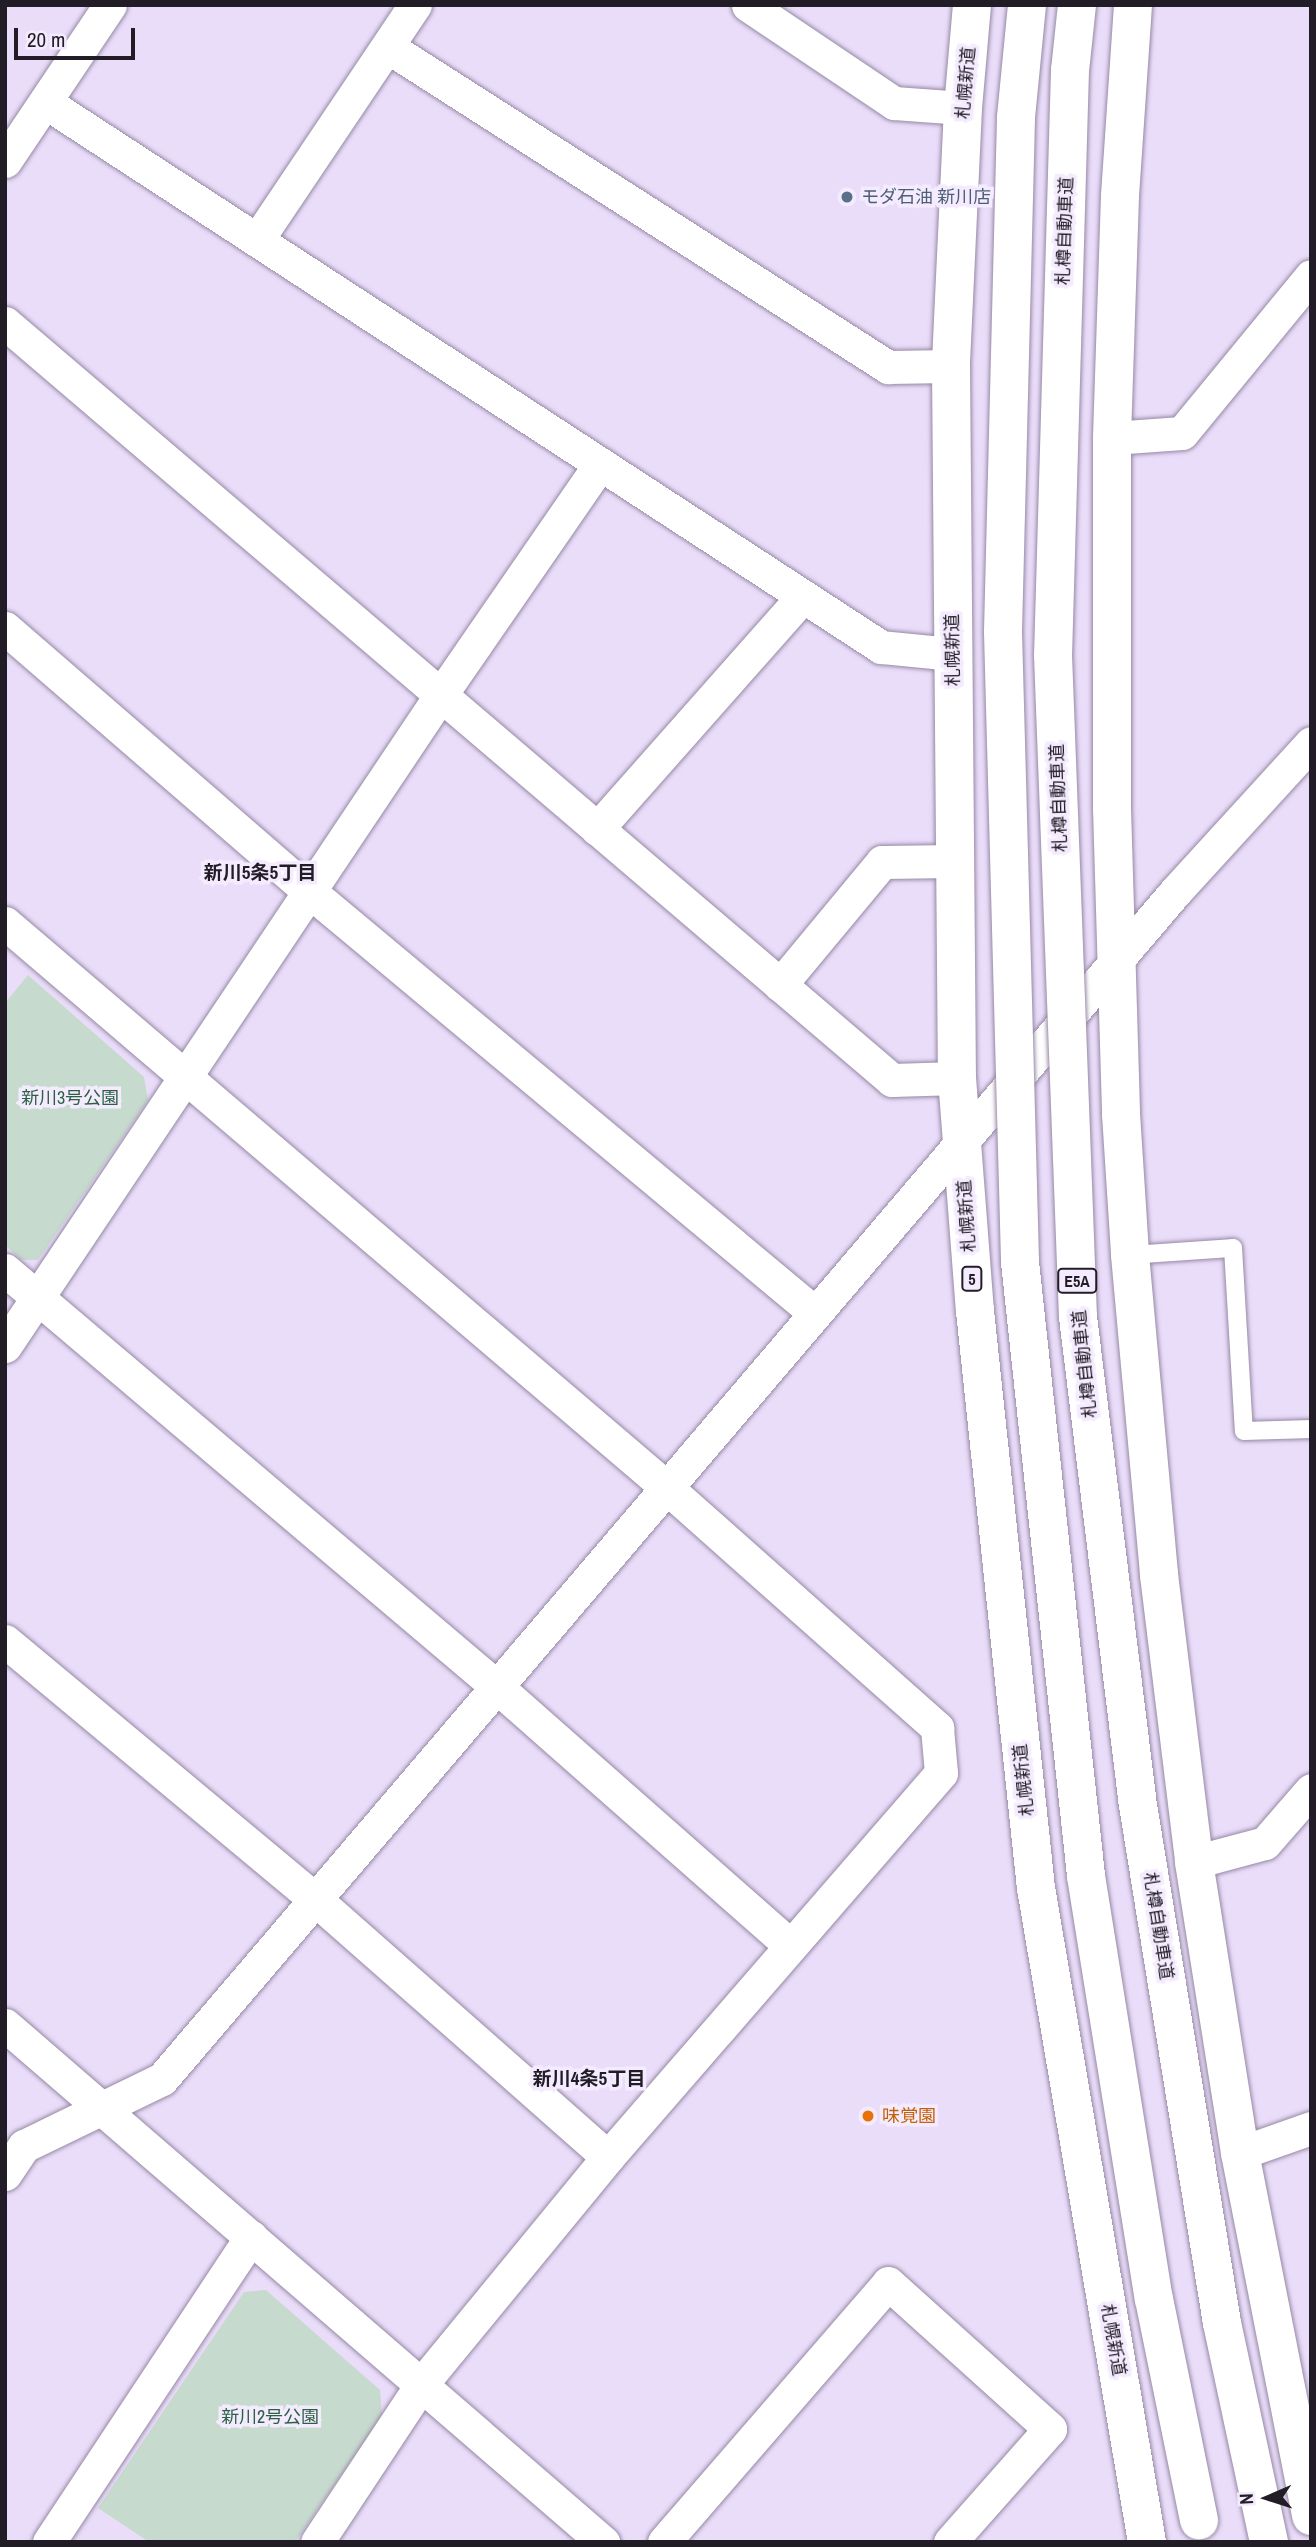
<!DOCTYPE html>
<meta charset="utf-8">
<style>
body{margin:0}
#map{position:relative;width:1316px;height:2547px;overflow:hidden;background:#eaddfa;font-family:"Archivo Narrow","Noto Sans JP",sans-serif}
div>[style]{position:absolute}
.green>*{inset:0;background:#c7dace}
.roads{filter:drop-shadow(0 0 2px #9689a4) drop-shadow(0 0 2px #9689a4)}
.service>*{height:18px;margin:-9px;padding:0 9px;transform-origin:9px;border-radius:9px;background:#fff}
.minor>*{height:33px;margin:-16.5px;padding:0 16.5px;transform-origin:16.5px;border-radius:16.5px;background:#fff}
.trunk>*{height:38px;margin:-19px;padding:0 19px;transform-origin:19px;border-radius:19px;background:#fff}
.bridges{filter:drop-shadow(0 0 2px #9689a4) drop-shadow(0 0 2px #9689a4)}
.motorway-bridge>*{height:38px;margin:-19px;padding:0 19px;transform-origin:19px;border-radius:19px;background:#fff}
.dots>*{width:19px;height:19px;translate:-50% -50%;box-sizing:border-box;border:4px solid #f4ecfe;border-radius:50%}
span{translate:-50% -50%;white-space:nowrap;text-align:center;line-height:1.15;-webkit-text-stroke:7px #f4ecfe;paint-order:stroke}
.shield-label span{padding:2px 5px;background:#f4ecfe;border:2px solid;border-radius:5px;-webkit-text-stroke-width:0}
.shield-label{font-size:16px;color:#211c26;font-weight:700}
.street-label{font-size:18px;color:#211c26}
.service-label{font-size:18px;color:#4e5e75}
.left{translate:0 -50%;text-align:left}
.park-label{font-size:18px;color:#2c6045}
.food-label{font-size:18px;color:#c56008}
.neighbourhood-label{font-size:19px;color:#211c26;font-weight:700}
.frame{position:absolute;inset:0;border:7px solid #211c26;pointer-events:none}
.north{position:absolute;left:1232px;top:2463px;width:70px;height:70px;-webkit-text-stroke:5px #f4ecfe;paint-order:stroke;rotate:267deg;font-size:19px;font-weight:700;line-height:28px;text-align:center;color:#211c26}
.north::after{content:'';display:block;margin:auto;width:24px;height:32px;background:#211c26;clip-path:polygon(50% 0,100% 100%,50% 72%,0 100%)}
.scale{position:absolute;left:14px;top:28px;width:121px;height:32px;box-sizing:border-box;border:4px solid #211c26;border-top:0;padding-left:9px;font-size:21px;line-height:24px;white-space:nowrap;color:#211c26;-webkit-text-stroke:5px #f4ecfe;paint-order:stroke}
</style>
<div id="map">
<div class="green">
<div style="clip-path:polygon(28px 975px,144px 1077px,148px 1100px,38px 1260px,22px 1260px,5px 1245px,5px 1003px)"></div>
<div style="clip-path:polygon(266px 2290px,380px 2390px,382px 2416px,295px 2542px,149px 2542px,98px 2508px,244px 2292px)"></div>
</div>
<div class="roads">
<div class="service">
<div style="left:1130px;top:1255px;width:103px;rotate:-3.9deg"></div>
<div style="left:1233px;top:1248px;width:183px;rotate:86.6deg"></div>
<div style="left:1244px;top:1431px;width:67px;rotate:-1.7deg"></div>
</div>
<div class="minor">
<div style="left:748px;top:5px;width:176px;rotate:33.9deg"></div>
<div style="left:894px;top:103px;width:69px;rotate:4.1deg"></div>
<div style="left:388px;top:47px;width:594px;rotate:32.62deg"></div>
<div style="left:888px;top:367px;width:63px;rotate:-0.9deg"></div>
<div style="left:45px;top:102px;width:998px;rotate:33.1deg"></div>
<div style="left:881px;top:647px;width:72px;rotate:5.6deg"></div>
<div style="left:5px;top:161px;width:188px;rotate:-56.1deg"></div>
<div style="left:257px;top:240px;width:283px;rotate:-56.1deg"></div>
<div style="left:5px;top:323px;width:1166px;rotate:40.48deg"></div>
<div style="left:892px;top:1080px;width:65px;rotate:-1.8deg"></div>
<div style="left:1112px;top:438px;width:70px;rotate:-4.1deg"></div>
<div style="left:1182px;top:433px;width:203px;rotate:-50.6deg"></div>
<div style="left:5px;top:628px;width:402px;rotate:40.9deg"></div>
<div style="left:309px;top:891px;width:659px;rotate:39.83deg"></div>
<div style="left:597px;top:829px;width:311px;rotate:-48.5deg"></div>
<div style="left:5px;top:923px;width:869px;rotate:40.47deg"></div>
<div style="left:666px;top:1487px;width:363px;rotate:41.6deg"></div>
<div style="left:937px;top:1728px;width:45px;rotate:84.9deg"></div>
<div style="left:941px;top:1773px;width:508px;rotate:130.93deg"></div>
<div style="left:608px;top:2157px;width:295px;rotate:129.4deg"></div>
<div style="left:421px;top:2385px;width:188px;rotate:123.5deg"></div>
<div style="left:780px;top:985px;width:160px;rotate:-50.3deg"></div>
<div style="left:882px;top:862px;width:73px;rotate:-0.8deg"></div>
<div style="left:5px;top:1270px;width:645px;rotate:40.28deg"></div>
<div style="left:497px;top:1687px;width:390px;rotate:41.4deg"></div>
<div style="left:5px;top:1346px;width:782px;rotate:-56.21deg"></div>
<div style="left:440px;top:696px;width:282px;rotate:-55.4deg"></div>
<div style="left:5px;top:1641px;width:403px;rotate:39.8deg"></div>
<div style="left:315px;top:1899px;width:390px;rotate:41.4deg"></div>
<div style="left:1194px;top:1862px;width:73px;rotate:-15deg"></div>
<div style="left:1265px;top:1843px;width:70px;rotate:-49deg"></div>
<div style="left:5px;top:2025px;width:791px;rotate:40.85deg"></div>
<div style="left:1240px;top:2153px;width:75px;rotate:-19.4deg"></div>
<div style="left:5px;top:2174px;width:34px;rotate:-56deg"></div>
<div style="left:24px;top:2146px;width:153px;rotate:-25.9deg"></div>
<div style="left:162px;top:2079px;width:1562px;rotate:-49.52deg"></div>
<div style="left:1176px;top:891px;width:200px;rotate:-47.6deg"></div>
<div style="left:49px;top:2542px;width:366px;rotate:-56.5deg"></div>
<div style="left:664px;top:2542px;width:342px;rotate:-49.1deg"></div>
<div style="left:888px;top:2283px;width:218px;rotate:42deg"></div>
<div style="left:1050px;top:2429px;width:151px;rotate:131.5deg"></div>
</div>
<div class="trunk">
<div style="left:972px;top:5px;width:103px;rotate:95deg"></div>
<div style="left:963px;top:108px;width:258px;rotate:92.7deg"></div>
<div style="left:951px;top:366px;width:712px;rotate:89.52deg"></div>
<div style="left:957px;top:1078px;width:234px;rotate:85.6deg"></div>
<div style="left:975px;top:1311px;width:580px;rotate:83.97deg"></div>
<div style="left:1036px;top:1888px;width:663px;rotate:80.37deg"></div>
<div style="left:1133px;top:5px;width:191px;rotate:93.9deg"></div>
<div style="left:1120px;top:196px;width:242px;rotate:91.9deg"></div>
<div style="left:1112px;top:438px;width:370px;rotate:90deg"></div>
<div style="left:1112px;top:808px;width:306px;rotate:88.3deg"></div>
<div style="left:1121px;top:1114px;width:141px;rotate:86.3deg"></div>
<div style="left:1130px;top:1255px;width:321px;rotate:84.8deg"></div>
<div style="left:1159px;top:1575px;width:289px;rotate:83deg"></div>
<div style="left:1194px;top:1862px;width:295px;rotate:81deg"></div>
<div style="left:1240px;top:2153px;width:370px;rotate:78.9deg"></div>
</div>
</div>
<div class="bridges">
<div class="motorway-bridge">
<div style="left:1027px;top:5px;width:114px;rotate:95.6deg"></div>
<div style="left:1016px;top:118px;width:514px;rotate:91.45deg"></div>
<div style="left:1003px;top:632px;width:630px;rotate:88.45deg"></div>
<div style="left:1020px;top:1262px;width:618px;rotate:83.86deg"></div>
<div style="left:1086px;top:1876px;width:428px;rotate:80.9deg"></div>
<div style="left:1154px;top:2299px;width:226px;rotate:78.5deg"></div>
<div style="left:1077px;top:5px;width:65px;rotate:96.1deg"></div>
<div style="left:1070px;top:70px;width:585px;rotate:91.66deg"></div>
<div style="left:1053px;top:655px;width:662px;rotate:87.84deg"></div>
<div style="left:1078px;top:1317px;width:486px;rotate:83deg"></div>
<div style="left:1137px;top:1799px;width:531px;rotate:80.79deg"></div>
<div style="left:1222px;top:2323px;width:224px;rotate:77.9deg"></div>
</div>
</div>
<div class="dots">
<div style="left:847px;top:197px;background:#5c6f8a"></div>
<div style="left:868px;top:2116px;background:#e8710a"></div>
</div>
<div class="shield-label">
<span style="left:972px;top:1279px">5</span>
<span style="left:1077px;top:1281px">E5A</span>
</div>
<div class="street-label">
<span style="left:966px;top:83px;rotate:-85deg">札幌新道</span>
<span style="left:1065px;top:231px;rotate:-88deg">札樽自動車道</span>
<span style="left:953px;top:650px;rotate:-91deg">札幌新道</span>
<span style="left:1059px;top:798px;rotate:-92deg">札樽自動車道</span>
<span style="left:967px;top:1216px;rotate:-94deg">札幌新道</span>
<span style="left:1085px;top:1364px;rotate:-96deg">札樽自動車道</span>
<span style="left:1024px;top:1780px;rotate:-96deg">札幌新道</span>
<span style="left:1158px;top:1926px;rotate:81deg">札樽自動車道</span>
<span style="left:1113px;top:2340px;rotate:80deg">札幌新道</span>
</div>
<div class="service-label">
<span class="left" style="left:861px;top:197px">モダ石油 新川店</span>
</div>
<div class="park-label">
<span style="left:70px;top:1098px">新川3号公園</span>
<span style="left:270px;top:2417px">新川2号公園</span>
</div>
<div class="food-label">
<span class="left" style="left:882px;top:2116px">味覚園</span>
</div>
<div class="neighbourhood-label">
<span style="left:260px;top:873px">新川5条5丁目</span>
<span style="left:589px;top:2079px">新川4条5丁目</span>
</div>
<div class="frame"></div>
<div class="north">N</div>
<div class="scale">20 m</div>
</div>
